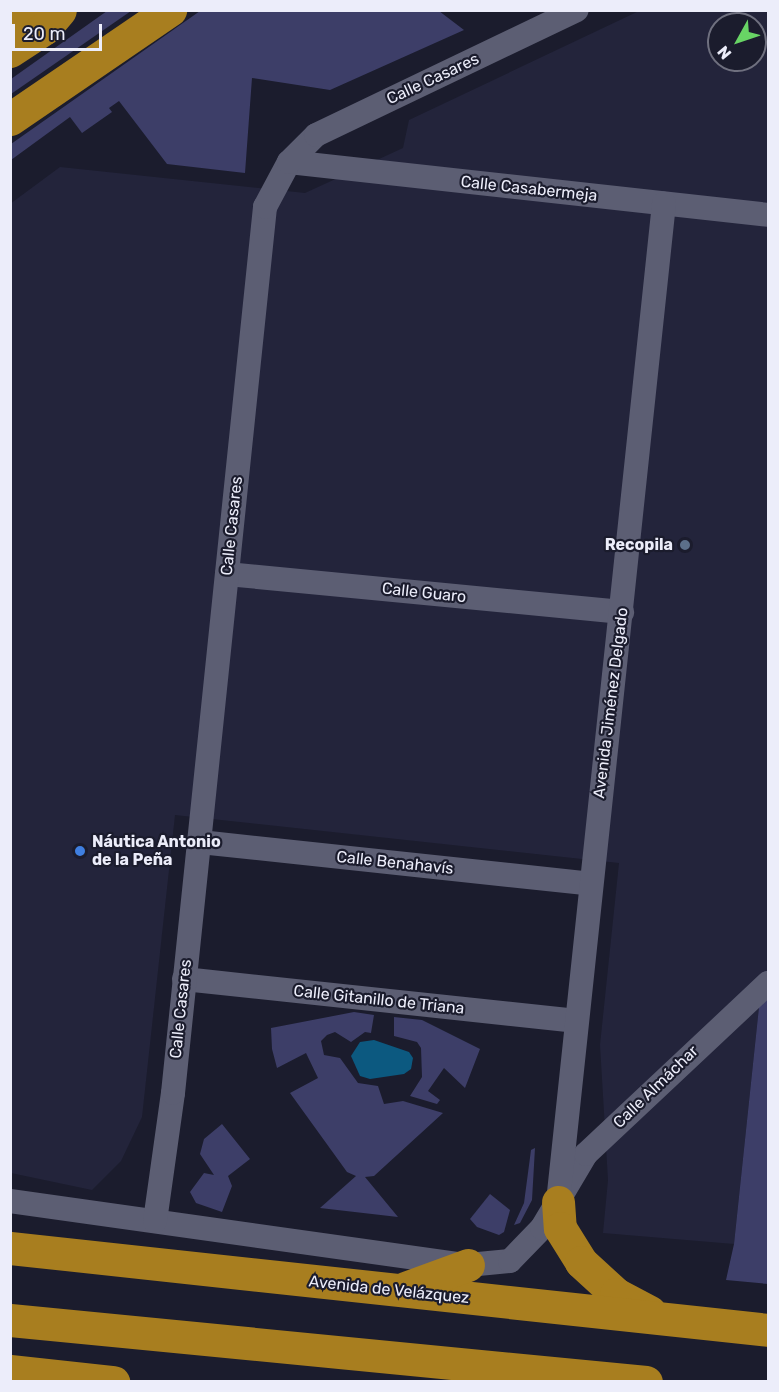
<!DOCTYPE html>
<meta charset="utf-8">
<style>
body{margin:0}
#map{position:relative;width:779px;height:1392px;overflow:hidden;background:#1b1c2d;font-family:Rubik,sans-serif}
div>[style]{position:absolute}
.built>*{inset:0;background:#23243b}
.green>*{inset:0;background:#3d3e68}
.water>*{inset:0;background:#0c5980}
.street>*{height:24px;margin:-12px;padding:0 12px;transform-origin:12px;border-radius:12px;background:#5c5e73}
.highway>*{height:33px;margin:-16.5px;padding:0 16.5px;transform-origin:16.5px;border-radius:16.5px;background:#a87e1f}
.dots>*{width:16px;height:16px;translate:-50% -50%;box-sizing:border-box;border:3px solid #1b1c2d;border-radius:50%}
span{translate:-50% -50%;white-space:nowrap;text-align:center;line-height:1.15;-webkit-text-stroke:4.5px #1b1c2d;paint-order:stroke}
.street-label{font-size:16px;color:#ecedfa}
.poi-label{font-size:16px;color:#ecedfa;font-weight:700}
.right{translate:-100% -50%;text-align:right}
.left{translate:0 -50%;text-align:left}
.frame{position:absolute;inset:0;border:12px solid #ecedfa;pointer-events:none}
.north{position:absolute;left:707px;top:12px;width:60px;height:60px;box-sizing:border-box;background:#1b1c2d;border:2px solid #6f707f;border-radius:50%;rotate:230deg;font-size:16px;font-weight:700;line-height:24px;text-align:center;color:#ecedfa}
.north::after{content:'';display:block;margin:auto;width:21px;height:27px;background:#68d465;clip-path:polygon(50% 0,100% 100%,50% 72%,0 100%)}
.scale{position:absolute;left:12px;top:24px;width:90px;height:27px;box-sizing:border-box;border:3px solid #ecedfa;border-top:0;padding-left:8px;font-size:18px;line-height:21px;white-space:nowrap;color:#ecedfa;-webkit-text-stroke:4px #1b1c2d;paint-order:stroke}
</style>
<div id="map">
<div class="built">
<div style="clip-path:polygon(evenodd,639px 11px,768px 11px,768px 999px,759px 1007px,734px 1244px,603px 1233px,608px 1180px,600px 1045px,619px 863px,175px 815px,142px 1117px,121px 1161px,92px 1190px,11px 1173px,10px 204px,60px 167px,305px 193px,403px 148px,409px 120px,639px 11px,719px 24px,755px 24px,755px 60px,719px 60px,719px 24px)"></div>
</div>
<div class="green">
<div style="clip-path:polygon(107px 11px,131px 11px,11px 94px,11px 79px)"></div>
<div style="clip-path:polygon(200px 11px,439px 11px,464px 30px,330px 90px,252px 78px,245px 173px,167px 164px,119px 101px,109px 108px,112px 112px,82px 133px,70px 117px,11px 160px,11px 144px)"></div>
<div style="clip-path:polygon(768px 999px,768px 1284px,726px 1280px,734px 1244px,759px 1007px)"></div>
<div style="clip-path:polygon(354px 1012px,374px 1015px,371px 1033px,365px 1032px,351px 1042px,335px 1032px,327px 1035px,321px 1041px,324px 1055px,340px 1058px,358px 1083px,378px 1086px,384px 1104px,403px 1101px,443px 1113px,374px 1176px,365px 1177px,398px 1217px,320px 1208px,356px 1176px,347px 1172px,290px 1093px,318px 1078px,306px 1053px,277px 1068px,272px 1049px,271px 1028px)"></div>
<div style="clip-path:polygon(394px 1017px,422px 1020px,480px 1049px,465px 1088px,444px 1068px,428px 1091px,440px 1100px,437px 1104px,410px 1096px,422px 1077px,421px 1048px,417px 1042px,394px 1036px)"></div>
<div style="clip-path:polygon(222px 1124px,250px 1159px,228px 1176px,232px 1186px,222px 1212px,196px 1203px,190px 1192px,204px 1173px,214px 1175px,200px 1154px,204px 1139px)"></div>
<div style="clip-path:polygon(535px 1148px,532px 1200px,520px 1223px,514px 1225px,524px 1203px,531px 1150px)"></div>
<div style="clip-path:polygon(490px 1194px,510px 1210px,504px 1232px,499px 1235px,477px 1227px,470px 1219px)"></div>
</div>
<div class="water">
<div style="clip-path:polygon(374px 1040px,409px 1052px,413px 1058px,411px 1069px,404px 1074px,370px 1079px,360px 1076px,351px 1056px,360px 1042px)"></div>
</div>
<div class="street">
<div style="left:289px;top:162px;width:482px;rotate:6.3deg"></div>
<div style="left:227px;top:574px;width:397px;rotate:5.5deg"></div>
<div style="left:200px;top:842px;width:392px;rotate:6.1deg"></div>
<div style="left:184px;top:979px;width:393px;rotate:6.1deg"></div>
<div style="left:10px;top:1201px;width:462px;rotate:8deg"></div>
<div style="left:468px;top:1265px;width:42px;rotate:-5.4deg"></div>
<div style="left:510px;top:1261px;width:46px;rotate:-45.9deg"></div>
<div style="left:542px;top:1228px;width:86px;rotate:-59.3deg"></div>
<div style="left:586px;top:1154px;width:250px;rotate:-43.2deg"></div>
<div style="left:558px;top:1202px;width:1004px;rotate:-83.94deg"></div>
<div style="left:155px;top:1221px;width:129px;rotate:-82deg"></div>
<div style="left:173px;top:1093px;width:891px;rotate:-84.07deg"></div>
<div style="left:265px;top:207px;width:51px;rotate:-61.9deg"></div>
<div style="left:289px;top:162px;width:38px;rotate:-45deg"></div>
<div style="left:316px;top:135px;width:289px;rotate:-25.6deg"></div>
</div>
<div class="highway">
<div style="left:10px;top:22px;width:22px;rotate:-34deg"></div>
<div style="left:10px;top:51px;width:42px;rotate:-33.3deg"></div>
<div style="left:45px;top:28px;width:23px;rotate:-50deg"></div>
<div style="left:10px;top:119px;width:194px;rotate:-34.3deg"></div>
<div style="left:558px;top:1202px;width:26px;rotate:86deg"></div>
<div style="left:560px;top:1228px;width:40px;rotate:58deg"></div>
<div style="left:581px;top:1262px;width:47px;rotate:42.4deg"></div>
<div style="left:616px;top:1294px;width:38px;rotate:28deg"></div>
<div style="left:10px;top:1248px;width:762px;rotate:6.17deg"></div>
<div style="left:405px;top:1288px;width:67px;rotate:-20.1deg"></div>
<div style="left:10px;top:1320px;width:639px;rotate:5.57deg"></div>
<div style="left:10px;top:1371px;width:104px;rotate:6.1deg"></div>
</div>
<div class="dots">
<div style="left:685px;top:545px;background:#5c6f8a"></div>
<div style="left:80px;top:851px;background:#3f7fe0"></div>
</div>
<div class="street-label">
<span style="left:433px;top:79px;rotate:-25deg">Calle Casares</span>
<span style="left:529px;top:189px;rotate:6deg">Calle Casabermeja</span>
<span style="left:232px;top:526px;rotate:-84deg">Calle Casares</span>
<span style="left:424px;top:593px;rotate:6deg">Calle Guaro</span>
<span style="left:611px;top:703px;rotate:-83deg">Avenida Jiménez Delgado</span>
<span style="left:395px;top:863px;rotate:6deg">Calle Benahavís</span>
<span style="left:379px;top:1000px;rotate:6deg">Calle Gitanillo de Triana</span>
<span style="left:181px;top:1009px;rotate:-84deg">Calle Casares</span>
<span style="left:656px;top:1087px;rotate:-44deg">Calle Almáchar</span>
<span style="left:389px;top:1290px;rotate:6deg">Avenida de Velázquez</span>
</div>
<div class="poi-label">
<span class="right" style="left:673px;top:545px">Recopila</span>
<span class="left" style="left:92px;top:851px">Náutica Antonio<br>de la Peña</span>
</div>
<div class="frame"></div>
<div class="north">N</div>
<div class="scale">20 m</div>
</div>
